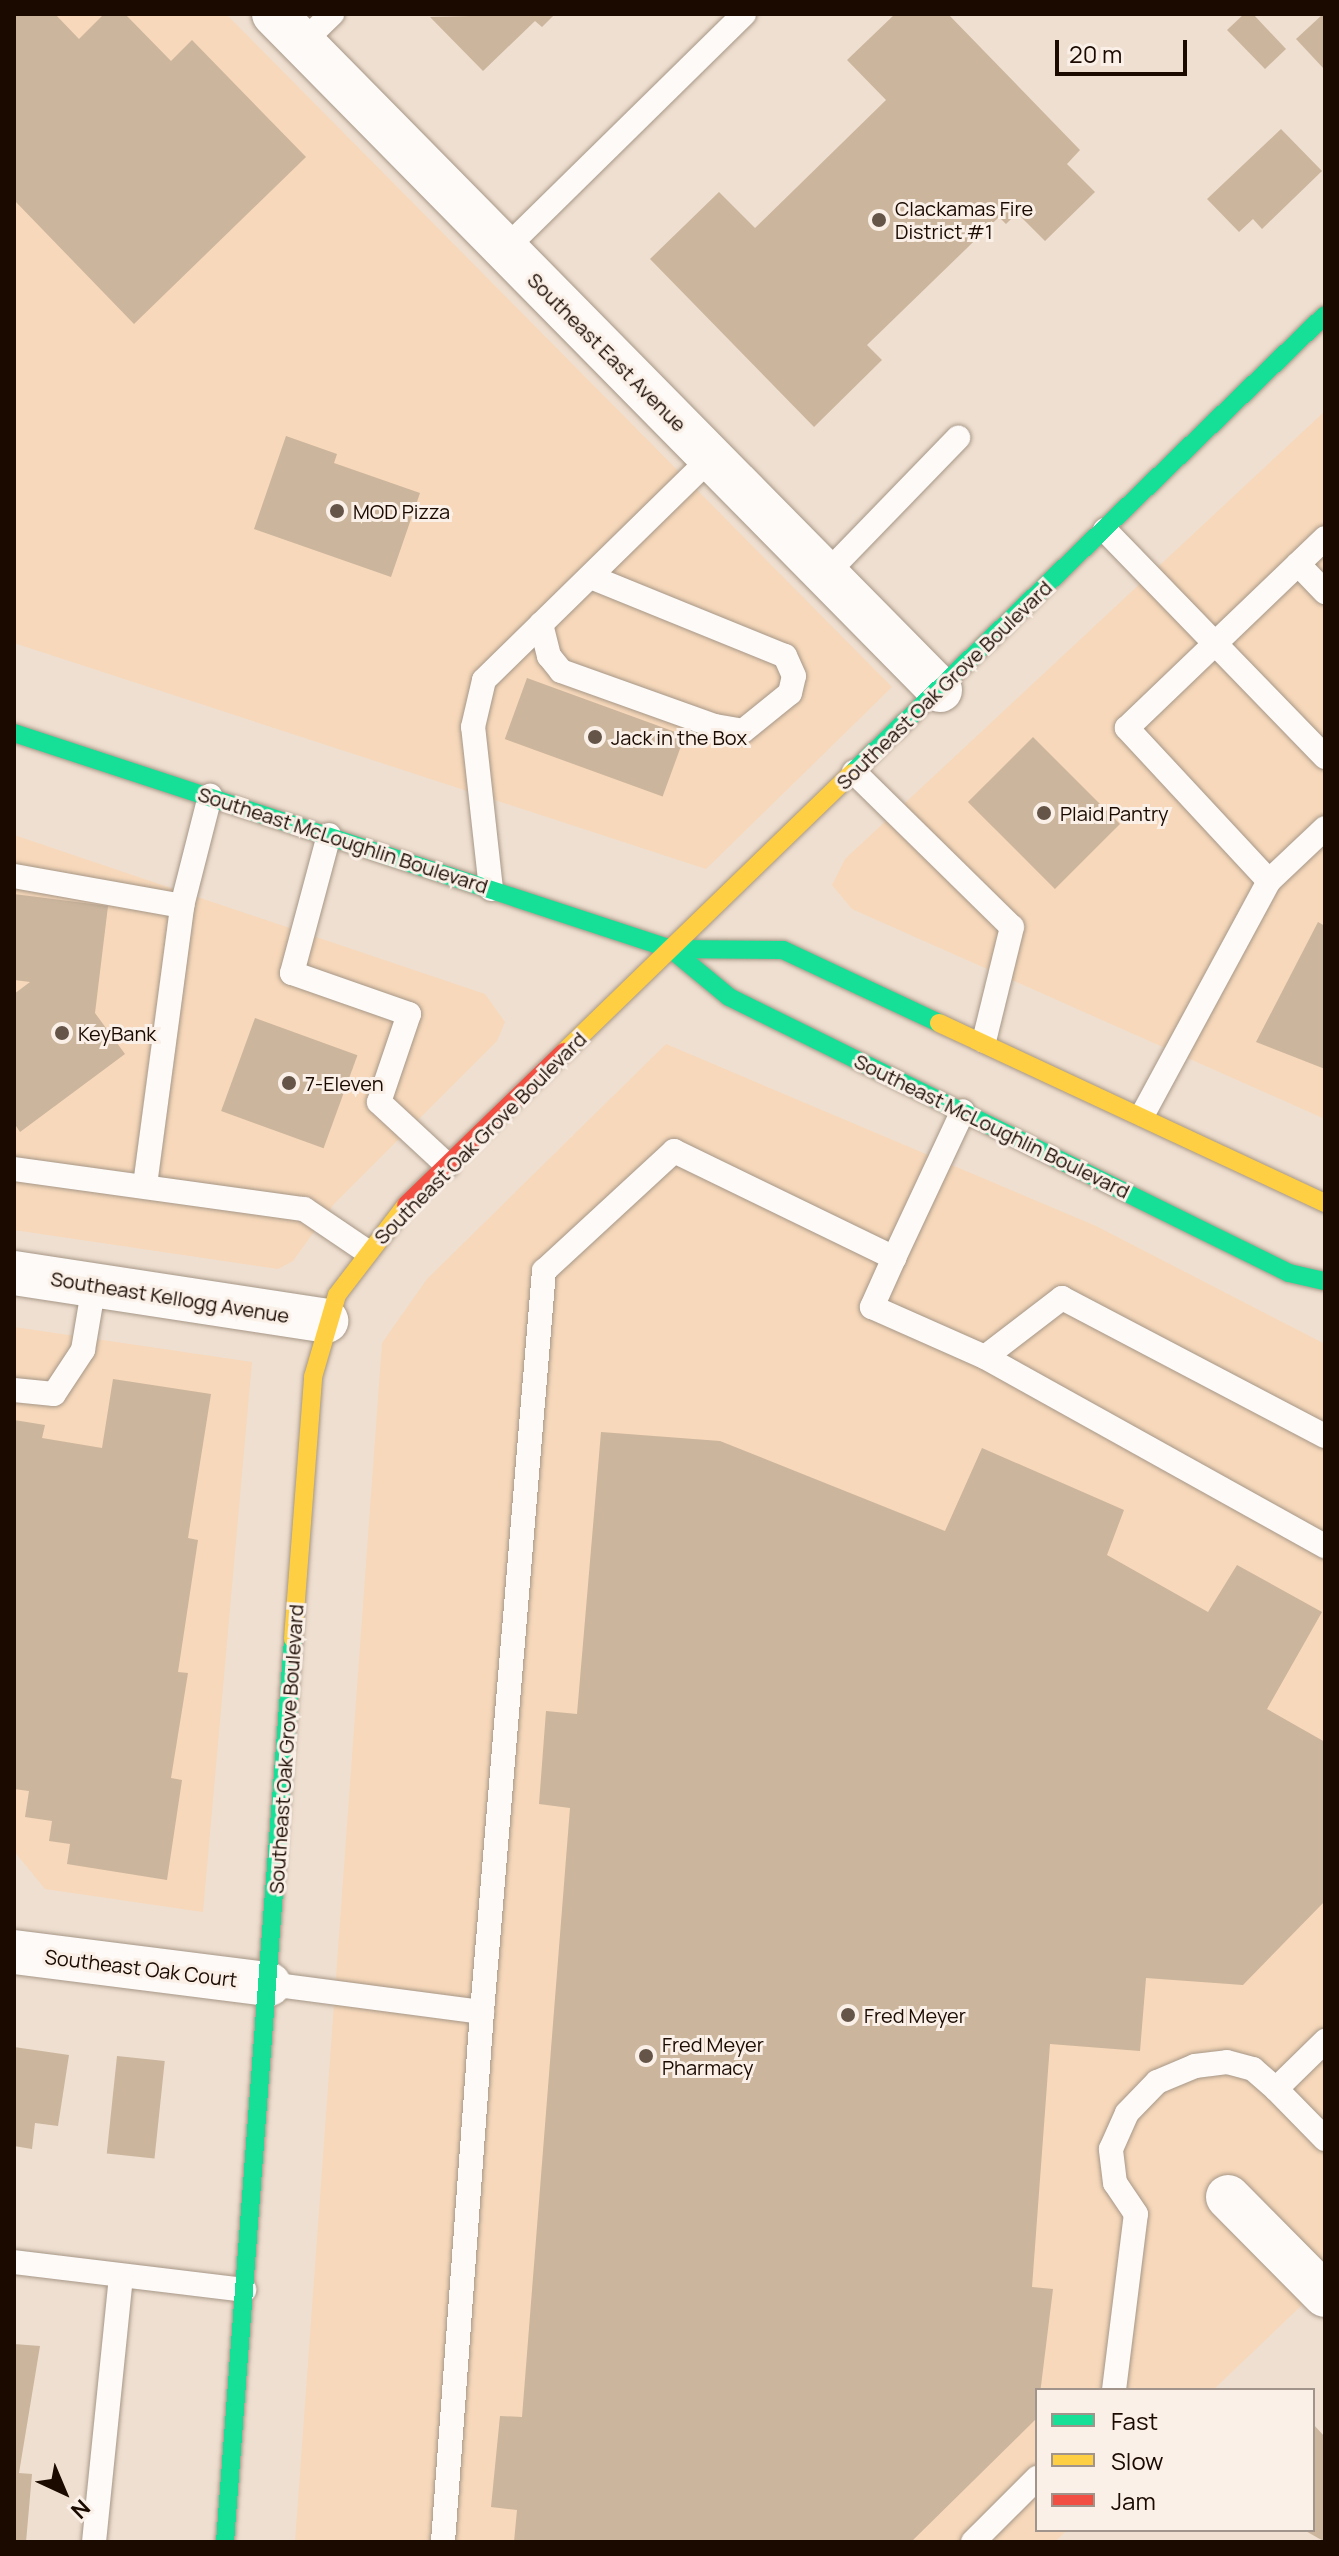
<!DOCTYPE html>
<style>
body{margin:0}
#map{position:relative;width:1339px;height:2556px;overflow:hidden;background:#efdfd0;font-family:Manrope,sans-serif}
div>[style]{position:absolute}
.built>*{inset:0;background:#f7d8ba}
.building>*{inset:0;background:#cbb59d;transform-origin:0 0}
.roads{filter:drop-shadow(0 0 2px #a69787) drop-shadow(0 0 2px #a69787)}
.lane>*{height:24px;margin:-12px;padding:0 12px;transform-origin:12px;border-radius:12px;background:#fdfaf8}
.street>*{height:44px;margin:-22px;padding:0 22px;transform-origin:22px;border-radius:22px;background:#fdfaf8}
.fast>*{height:18px;margin:-9px;padding:0 9px;transform-origin:9px;border-radius:9px;background:#16e098}
.slow>*{height:18px;margin:-9px;padding:0 9px;transform-origin:9px;border-radius:9px;background:#ffcf43}
.jam>*{height:18px;margin:-9px;padding:0 9px;transform-origin:9px;border-radius:9px;background:#f24e42}
.dots>*{width:22px;height:22px;translate:-50% -50%;box-sizing:border-box;border:4px solid #faf0e7;border-radius:50%}
span{translate:-50% -50%;white-space:nowrap;text-align:center;line-height:1.15;-webkit-text-stroke:6px #faf0e7;paint-order:stroke}
.poi-label{font-size:20px;color:#1a0a00}
.left{translate:0 -50%;text-align:left}
.street-label{font-size:20px;color:#1a0a00}
.frame{position:absolute;inset:0;border:16px solid #1a0a00;pointer-events:none}
.legend{position:absolute;left:1035px;top:2388px;width:280px;height:144px;box-sizing:border-box;background:#faf0e7;border:2px solid #a0948b;margin:0;padding:10px 14px;list-style:none;font-size:24px;color:#1a0a00}
.legend li{display:flex;align-items:center;gap:16px;height:40px}
.legend b{width:40px;border:2px solid #a0948b}
.north{position:absolute;left:24px;top:2452px;width:80px;height:80px;-webkit-text-stroke:6px #faf0e7;paint-order:stroke;rotate:136deg;font-size:22px;font-weight:700;line-height:32px;text-align:center;color:#1a0a00}
.north::after{content:'';display:block;margin:auto;width:28px;height:36px;background:#1a0a00;clip-path:polygon(50% 0,100% 100%,50% 72%,0 100%)}
.scale{position:absolute;left:1055px;top:40px;width:132px;height:36px;box-sizing:border-box;border:4px solid #1a0a00;border-top:0;padding-left:10px;font-size:24px;line-height:28px;white-space:nowrap;color:#1a0a00;-webkit-text-stroke:6px #faf0e7;paint-order:stroke}
</style>
<div id="map">
<div class="built">
<div style="clip-path:polygon(14px 14px,226px 14px,892px 687px,706px 869px,14px 643px)"></div>
<div style="clip-path:polygon(1325px 411px,1325px 1119px,852px 909px,832px 885px,845px 859px)"></div>
<div style="clip-path:polygon(14px 835px,485px 994px,505px 1022px,497px 1041px,334px 1204px,293px 1261px,278px 1269px,14px 1230px)"></div>
<div style="clip-path:polygon(666px 1044px,1096px 1226px,1325px 1344px,1325px 2283px,1213px 2390px,1037px 2390px,1037px 2530px,1067px 2530px,1055px 2542px,295px 2542px,382px 1343px,427px 1279px)"></div>
<div style="clip-path:polygon(14px 1327px,252px 1362px,203px 1912px,45px 1889px,14px 1851px)"></div>
</div>
<div class="building">
<div style="clip-path:polygon(14px 14px,55px 14px,79px 39px,104px 14px,125px 14px,171px 61px,192px 40px,306px 157px,134px 324px,14px 200px)"></div>
<div style="clip-path:polygon(555px 14px,542px 27px,535px 21px,483px 71px,430px 17px)"></div>
<div style="clip-path:polygon(895px 14px,948px 14px,1080px 150px,1067px 164px,1095px 192px,1045px 241px,1017px 213px,1006px 224px,999px 217px,867px 345px,882px 360px,814px 427px,650px 259px,719px 192px,755px 228px,886px 100px,847px 60px)"></div>
<div style="clip-path:polygon(1244px 14px,1253px 14px,1286px 49px,1265px 69px,1227px 30px)"></div>
<div style="clip-path:polygon(1323px 14px,1325px 14px,1325px 70px,1296px 39px)"></div>
<div style="clip-path:polygon(1281px 129px,1322px 171px,1262px 229px,1253px 219px,1239px 232px,1207px 199px)"></div>
<div style="clip-path:polygon(286px 436px,337px 454px,334px 463px,420px 493px,391px 577px,254px 529px)"></div>
<div style="left:527px;top:678px;width:168px;height:65px;rotate:20deg"></div>
<div style="left:1033px;top:737px;width:123px;height:92px;rotate:45deg"></div>
<div style="clip-path:polygon(14px 894px,108px 906px,95px 1013px,125px 1054px,20px 1132px,14px 1123px,14px 994px,30px 982px,14px 980px)"></div>
<div style="clip-path:polygon(1318px 922px,1325px 926px,1325px 1069px,1256px 1042px)"></div>
<div style="left:255px;top:1018px;width:109px;height:99px;rotate:20deg"></div>
<div style="clip-path:polygon(113px 1379px,211px 1394px,188px 1538px,198px 1540px,178px 1672px,188px 1673px,171px 1778px,182px 1780px,167px 1880px,67px 1864px,70px 1844px,49px 1841px,52px 1821px,25px 1817px,29px 1791px,14px 1789px,14px 1420px,45px 1425px,42px 1438px,102px 1448px)"></div>
<div style="clip-path:polygon(601px 1432px,720px 1441px,945px 1531px,982px 1448px,1124px 1510px,1107px 1555px,1208px 1612px,1237px 1565px,1322px 1612px,1267px 1709px,1325px 1742px,1325px 1901px,1243px 1985px,1146px 1978px,1140px 2051px,1050px 2044px,1032px 2287px,1053px 2289px,1037px 2418px,911px 2542px,514px 2542px,517px 2510px,491px 2507px,500px 2416px,522px 2417px,570px 1808px,539px 1804px,546px 1711px,577px 1714px)"></div>
<div style="clip-path:polygon(14px 2047px,69px 2055px,58px 2126px,35px 2123px,32px 2149px,14px 2146px)"></div>
<div style="left:117px;top:2056px;width:48px;height:98px;rotate:6deg"></div>
<div style="clip-path:polygon(14px 2344px,40px 2346px,19px 2473px,32px 2474px,26px 2542px,14px 2542px)"></div>
<div style="clip-path:polygon(1313px 2424px,1325px 2437px,1325px 2542px,1304px 2530px,1313px 2530px)"></div>
</div>
<div class="roads">
<div class="lane">
<div style="left:302px;top:43px;width:42px;rotate:-44deg"></div>
<div style="left:505px;top:249px;width:335px;rotate:-44.5deg"></div>
<div style="left:1105px;top:530px;width:316px;rotate:45.9deg"></div>
<div style="left:1298px;top:564px;width:39px;rotate:46deg"></div>
<div style="left:826px;top:574px;width:190px;rotate:-45.9deg"></div>
<div style="left:541px;top:624px;width:33px;rotate:76deg"></div>
<div style="left:549px;top:656px;width:19px;rotate:51deg"></div>
<div style="left:561px;top:671px;width:164px;rotate:19.7deg"></div>
<div style="left:715px;top:726px;width:28px;rotate:10deg"></div>
<div style="left:743px;top:731px;width:60px;rotate:-39deg"></div>
<div style="left:790px;top:693px;width:17px;rotate:-77deg"></div>
<div style="left:794px;top:676px;width:22px;rotate:-114deg"></div>
<div style="left:785px;top:656px;width:210px;rotate:-157.9deg"></div>
<div style="left:854px;top:772px;width:221px;rotate:44.5deg"></div>
<div style="left:1012px;top:927px;width:117px;rotate:103.8deg"></div>
<div style="left:329px;top:835px;width:143px;rotate:105deg"></div>
<div style="left:292px;top:973px;width:124px;rotate:19.3deg"></div>
<div style="left:409px;top:1014px;width:93px;rotate:108.8deg"></div>
<div style="left:379px;top:1102px;width:93px;rotate:42.8deg"></div>
<div style="left:14px;top:876px;width:171px;rotate:10.1deg"></div>
<div style="left:1269px;top:881px;width:209px;rotate:-132.9deg"></div>
<div style="left:1127px;top:728px;width:274px;rotate:-43.8deg"></div>
<div style="left:491px;top:889px;width:163px;rotate:-96.3deg"></div>
<div style="left:473px;top:727px;width:48px;rotate:-76.8deg"></div>
<div style="left:484px;top:680px;width:318px;rotate:-44.4deg"></div>
<div style="left:1143px;top:1114px;width:265px;rotate:-61.6deg"></div>
<div style="left:1269px;top:881px;width:77px;rotate:-43.4deg"></div>
<div style="left:14px;top:1169px;width:293px;rotate:7.9deg"></div>
<div style="left:304px;top:1209px;width:75px;rotate:34.1deg"></div>
<div style="left:145px;top:1185px;width:281px;rotate:-82.4deg"></div>
<div style="left:182px;top:906px;width:114px;rotate:-75.7deg"></div>
<div style="left:894px;top:1258px;width:54px;rotate:114.2deg"></div>
<div style="left:872px;top:1307px;width:124px;rotate:23.9deg"></div>
<div style="left:985px;top:1357px;width:389px;rotate:29.1deg"></div>
<div style="left:985px;top:1357px;width:97px;rotate:-37.5deg"></div>
<div style="left:1062px;top:1298px;width:297px;rotate:27.7deg"></div>
<div style="left:14px;top:1390px;width:40px;rotate:5.7deg"></div>
<div style="left:54px;top:1394px;width:53px;rotate:-56.6deg"></div>
<div style="left:83px;top:1350px;width:66px;rotate:-80.4deg"></div>
<div style="left:269px;top:1984px;width:215px;rotate:7.5deg"></div>
<div style="left:482px;top:2012px;width:744px;rotate:-85.22deg"></div>
<div style="left:544px;top:1271px;width:177px;rotate:-42.7deg"></div>
<div style="left:674px;top:1151px;width:245px;rotate:25.9deg"></div>
<div style="left:894px;top:1258px;width:162px;rotate:-64.9deg"></div>
<div style="left:1276px;top:2089px;width:70px;rotate:45.6deg"></div>
<div style="left:14px;top:2262px;width:232px;rotate:6.9deg"></div>
<div style="left:1114px;top:2390px;width:177px;rotate:-82.9deg"></div>
<div style="left:1136px;top:2214px;width:37px;rotate:-124deg"></div>
<div style="left:1115px;top:2183px;width:34px;rotate:-97deg"></div>
<div style="left:1111px;top:2149px;width:39px;rotate:-66deg"></div>
<div style="left:1127px;top:2113px;width:43px;rotate:-45.9deg"></div>
<div style="left:1157px;top:2082px;width:41px;rotate:-22.8deg"></div>
<div style="left:1195px;top:2066px;width:32px;rotate:-7deg"></div>
<div style="left:1227px;top:2062px;width:27px;rotate:15deg"></div>
<div style="left:1253px;top:2069px;width:30px;rotate:41deg"></div>
<div style="left:1276px;top:2089px;width:69px;rotate:-44.4deg"></div>
<div style="left:94px;top:2542px;width:267px;rotate:-84.2deg"></div>
<div style="left:443px;top:2542px;width:531px;rotate:-85.79deg"></div>
<div style="left:973px;top:2542px;width:91px;rotate:-45deg"></div>
</div>
<div class="street">
<div style="left:274px;top:14px;width:949px;rotate:45.43deg"></div>
<div style="left:14px;top:1273px;width:316px;rotate:8.7deg"></div>
<div style="left:14px;top:1952px;width:257px;rotate:7.2deg"></div>
<div style="left:1228px;top:2197px;width:138px;rotate:45.3deg"></div>
</div>
<div class="fast">
<div style="left:14px;top:733px;width:692px;rotate:18.2deg"></div>
<div style="left:671px;top:949px;width:112px;rotate:0.5deg"></div>
<div style="left:783px;top:950px;width:172px;rotate:25.1deg"></div>
<div style="left:852px;top:773px;width:658px;rotate:-44.08deg"></div>
<div style="left:671px;top:949px;width:75px;rotate:39.6deg"></div>
<div style="left:729px;top:997px;width:624px;rotate:26.24deg"></div>
<div style="left:1289px;top:1273px;width:37px;rotate:13deg"></div>
<div style="left:225px;top:2542px;width:906px;rotate:-85.69deg"></div>
</div>
<div class="slow">
<div style="left:939px;top:1023px;width:426px;rotate:25deg"></div>
<div style="left:564px;top:1052px;width:401px;rotate:-44.1deg"></div>
<div style="left:293px;top:1639px;width:263px;rotate:-85.6deg"></div>
<div style="left:313px;top:1377px;width:85px;rotate:-73.7deg"></div>
<div style="left:337px;top:1295px;width:113px;rotate:-52.5deg"></div>
</div>
<div class="jam">
<div style="left:406px;top:1205px;width:220px;rotate:-44.1deg"></div>
</div>
</div>
<div class="dots">
<div style="left:879px;top:220px;background:#655549"></div>
<div style="left:337px;top:511px;background:#655549"></div>
<div style="left:595px;top:737px;background:#655549"></div>
<div style="left:1044px;top:813px;background:#655549"></div>
<div style="left:62px;top:1033px;background:#655549"></div>
<div style="left:289px;top:1083px;background:#655549"></div>
<div style="left:848px;top:2015px;background:#655549"></div>
<div style="left:646px;top:2056px;background:#655549"></div>
</div>
<div class="poi-label">
<span class="left" style="left:895px;top:220px">Clackamas Fire<br>District #1</span>
<span class="left" style="left:353px;top:511px">MOD Pizza</span>
<span class="left" style="left:611px;top:737px">Jack in the Box</span>
<span class="left" style="left:1060px;top:813px">Plaid Pantry</span>
<span class="left" style="left:78px;top:1033px">KeyBank</span>
<span class="left" style="left:305px;top:1083px">7-Eleven</span>
<span class="left" style="left:864px;top:2015px">Fred Meyer</span>
<span class="left" style="left:662px;top:2056px">Fred Meyer<br>Pharmacy</span>
</div>
<div class="street-label">
<span style="left:607px;top:352px;rotate:45deg">Southeast East Avenue</span>
<span style="left:944px;top:685px;rotate:-44deg">Southeast Oak Grove Boulevard</span>
<span style="left:343px;top:840px;rotate:18deg">Southeast McLoughlin Boulevard</span>
<span style="left:992px;top:1126px;rotate:26deg">Southeast McLoughlin Boulevard</span>
<span style="left:480px;top:1138px;rotate:-45deg">Southeast Oak Grove Boulevard</span>
<span style="left:170px;top:1297px;rotate:9deg">Southeast Kellogg Avenue</span>
<span style="left:286px;top:1749px;rotate:-86deg">Southeast Oak Grove Boulevard</span>
<span style="left:141px;top:1968px;rotate:7deg">Southeast Oak Court</span>
</div>
<div class="frame"></div>
<ul class="legend">
<li><b style="height:10px;background:#16e098"></b>Fast</li>
<li><b style="height:10px;background:#ffcf43"></b>Slow</li>
<li><b style="height:10px;background:#f24e42"></b>Jam</li>
</ul>
<div class="north">N</div>
<div class="scale">20 m</div>
</div>
